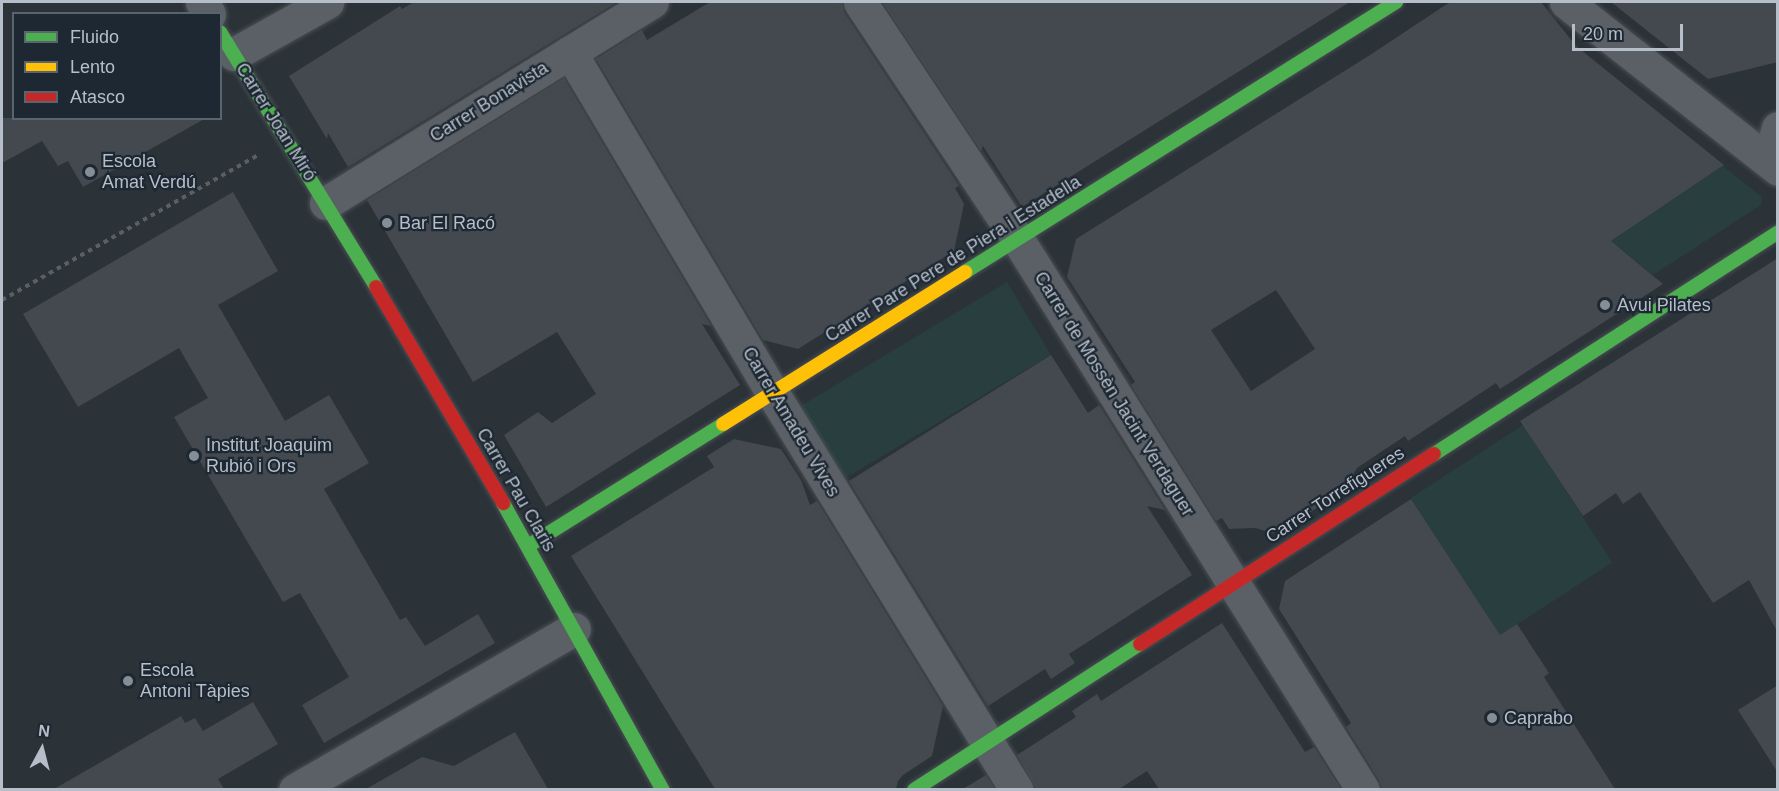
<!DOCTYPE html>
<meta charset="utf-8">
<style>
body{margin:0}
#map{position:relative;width:1779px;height:791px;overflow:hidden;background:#2b3238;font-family:Arial,sans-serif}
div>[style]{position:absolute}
.green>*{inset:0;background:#283e3f;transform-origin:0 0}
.building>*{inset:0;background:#43494e}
.path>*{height:4px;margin-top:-2px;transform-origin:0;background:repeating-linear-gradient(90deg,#595f63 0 4.5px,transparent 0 9px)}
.roads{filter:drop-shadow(0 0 2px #494e53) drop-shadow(0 0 2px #494e53)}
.street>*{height:33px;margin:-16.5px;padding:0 16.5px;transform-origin:16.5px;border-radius:16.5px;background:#5b6066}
.fast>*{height:14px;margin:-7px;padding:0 7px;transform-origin:7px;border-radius:7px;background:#4caf50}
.slow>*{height:14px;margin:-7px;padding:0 7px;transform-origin:7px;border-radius:7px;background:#ffc107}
.jam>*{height:14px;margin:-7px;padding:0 7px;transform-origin:7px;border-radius:7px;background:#c62828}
.dots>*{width:16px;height:16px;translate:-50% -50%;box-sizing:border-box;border:3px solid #1e2833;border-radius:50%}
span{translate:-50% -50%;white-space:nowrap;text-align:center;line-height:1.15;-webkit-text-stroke:4.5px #1e2833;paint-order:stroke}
.street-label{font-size:18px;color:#b5bec9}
.poi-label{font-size:18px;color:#b5bec9}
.left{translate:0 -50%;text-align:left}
.frame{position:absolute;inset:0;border:3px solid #b5bec9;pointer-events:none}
.legend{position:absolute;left:12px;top:12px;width:210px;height:108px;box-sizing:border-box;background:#1e2833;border:2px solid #5a646f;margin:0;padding:8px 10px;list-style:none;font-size:18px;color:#b5bec9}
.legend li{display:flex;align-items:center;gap:12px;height:30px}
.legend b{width:30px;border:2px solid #5a646f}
.north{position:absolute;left:12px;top:719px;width:60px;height:60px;-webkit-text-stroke:4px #1e2833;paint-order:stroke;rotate:7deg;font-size:16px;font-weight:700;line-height:24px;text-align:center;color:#b5bec9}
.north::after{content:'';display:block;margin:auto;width:21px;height:27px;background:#b5bec9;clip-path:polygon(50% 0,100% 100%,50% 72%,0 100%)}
.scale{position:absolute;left:1572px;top:24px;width:111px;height:27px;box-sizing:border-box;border:3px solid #b5bec9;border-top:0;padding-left:8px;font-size:18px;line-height:21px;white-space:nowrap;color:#b5bec9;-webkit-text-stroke:4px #1e2833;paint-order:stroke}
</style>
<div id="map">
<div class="green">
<div style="clip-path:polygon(1723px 166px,1762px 197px,1761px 205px,1653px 275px,1611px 241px)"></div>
<div style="left:1007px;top:282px;width:85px;height:241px;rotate:59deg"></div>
<div style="left:1523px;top:425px;width:164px;height:134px;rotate:57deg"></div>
</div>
<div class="building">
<div style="clip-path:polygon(414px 2px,617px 2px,348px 167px,328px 133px,327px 139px,289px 76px,400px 6px,402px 9px)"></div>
<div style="clip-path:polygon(710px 2px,842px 2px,844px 12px,959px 186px,955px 188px,964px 204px,954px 251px,798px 349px,763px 340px,596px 59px,642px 30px,647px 40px)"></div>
<div style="clip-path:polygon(882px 2px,1350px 2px,1022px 207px,983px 146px,981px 151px)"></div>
<div style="clip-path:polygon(evenodd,1450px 2px,1541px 2px,1576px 46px,1724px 165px,1611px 241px,1663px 284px,1500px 389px,1496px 383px,1408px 441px,1405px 436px,1357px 468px,1343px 491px,1277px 534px,1255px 528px,1229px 529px,1222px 518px,1216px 521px,1131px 385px,1135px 382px,1067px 277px,1076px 239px,1370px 55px,1450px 2px,1276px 290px,1315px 349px,1251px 391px,1211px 330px,1276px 290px)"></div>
<div style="clip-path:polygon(1611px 2px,1778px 2px,1778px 62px,1708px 79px)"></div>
<div style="clip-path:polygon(564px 78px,711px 326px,702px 324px,740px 385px,546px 507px,504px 435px,538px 412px,552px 423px,596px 394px,557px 332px,473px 382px,367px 200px)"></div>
<div style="clip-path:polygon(2px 118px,206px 118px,83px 187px,68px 161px,58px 166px,42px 141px,2px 163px)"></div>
<div style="clip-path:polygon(233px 192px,278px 271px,218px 305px,285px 421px,329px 395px,369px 463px,324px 489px,400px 620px,406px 617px,425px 646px,478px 614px,495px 643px,324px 743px,302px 705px,349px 677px,300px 593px,283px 602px,174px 417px,208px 398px,179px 348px,78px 407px,23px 314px)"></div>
<div style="clip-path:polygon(1778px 258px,1778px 633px,1749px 580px,1713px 603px,1640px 492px,1623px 504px,1616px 493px,1583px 516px,1520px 421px)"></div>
<div style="clip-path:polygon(1051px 355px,1088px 413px,1099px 405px,1165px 510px,1147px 506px,1192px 575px,1069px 654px,1075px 663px,1051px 679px,1045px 669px,988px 706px,849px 481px)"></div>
<div style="clip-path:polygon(734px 439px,781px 449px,801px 480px,810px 505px,817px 501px,943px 706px,932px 756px,903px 775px,898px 781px,896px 789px,715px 789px,571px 556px,714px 467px,707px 456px)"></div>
<div style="clip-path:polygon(1411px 499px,1500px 635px,1517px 624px,1549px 673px,1544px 677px,1615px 789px,1382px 789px,1379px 780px,1346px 727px,1351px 723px,1279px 609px,1285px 581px)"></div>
<div style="clip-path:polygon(1222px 623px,1305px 752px,1314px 747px,1341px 789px,1159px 789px,1147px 771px,1119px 789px,1036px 789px,1017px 755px,1076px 717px,1072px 711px,1097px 694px,1101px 701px)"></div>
<div style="clip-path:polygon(1778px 685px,1778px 773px,1738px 710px)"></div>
<div style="clip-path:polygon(253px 702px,278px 744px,218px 779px,224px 789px,54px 789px,181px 716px,185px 723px,195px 718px,203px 731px)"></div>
<div style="clip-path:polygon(515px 732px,548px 789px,366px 789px,422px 757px,454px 766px)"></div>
<div style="clip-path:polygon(986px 775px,995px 789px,963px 789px)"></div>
</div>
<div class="path">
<div style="left:2px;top:300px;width:293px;rotate:-29.5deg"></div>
</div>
<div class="roads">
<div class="street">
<div style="left:202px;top:2px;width:14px;rotate:60deg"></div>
<div style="left:860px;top:2px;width:286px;rotate:56.4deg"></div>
<div style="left:1018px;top:240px;width:649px;rotate:57.9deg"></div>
<div style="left:1566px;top:2px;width:270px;rotate:38.2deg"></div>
<div style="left:570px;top:52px;width:398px;rotate:59.3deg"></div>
<div style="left:773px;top:394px;width:465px;rotate:58.4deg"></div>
<div style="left:234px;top:54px;width:107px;rotate:-29.2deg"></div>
<div style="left:1769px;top:161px;width:34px;rotate:-75deg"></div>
<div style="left:326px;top:203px;width:383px;rotate:-31.7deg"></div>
<div style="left:295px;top:790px;width:322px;rotate:-30deg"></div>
</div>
<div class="fast">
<div style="left:220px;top:32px;width:299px;rotate:58.5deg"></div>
<div style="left:965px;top:272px;width:509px;rotate:-32.07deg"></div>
<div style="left:1434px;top:454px;width:409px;rotate:-32.8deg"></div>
<div style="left:503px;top:503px;width:329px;rotate:60.9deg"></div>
<div style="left:528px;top:546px;width:230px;rotate:-32deg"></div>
<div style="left:914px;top:790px;width:269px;rotate:-32.9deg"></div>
</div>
<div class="slow">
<div style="left:723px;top:424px;width:286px;rotate:-32.1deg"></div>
</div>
<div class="jam">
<div style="left:376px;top:287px;width:251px;rotate:59.5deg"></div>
<div style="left:1140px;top:644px;width:350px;rotate:-32.9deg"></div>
</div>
</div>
<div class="dots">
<div style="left:90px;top:172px;background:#858d96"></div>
<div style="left:387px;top:223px;background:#858d96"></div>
<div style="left:1605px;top:305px;background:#858d96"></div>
<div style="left:194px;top:456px;background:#858d96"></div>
<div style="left:128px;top:681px;background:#858d96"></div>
<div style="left:1492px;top:718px;background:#858d96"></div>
</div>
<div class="street-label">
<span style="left:489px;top:102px;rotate:-32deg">Carrer Bonavista</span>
<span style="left:276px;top:122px;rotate:58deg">Carrer Joan Miró</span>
<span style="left:953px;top:259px;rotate:-32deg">Carrer Pare Pere de Piera i Estadella</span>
<span style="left:1114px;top:394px;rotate:58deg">Carrer de Mossèn Jacint Verdaguer</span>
<span style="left:791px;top:422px;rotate:59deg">Carrer Amadeu Vives</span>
<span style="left:516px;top:490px;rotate:60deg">Carrer Pau Claris</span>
<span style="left:1335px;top:495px;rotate:-33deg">Carrer Torrefigueres</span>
</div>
<div class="poi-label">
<span class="left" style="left:102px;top:172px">Escola<br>Amat Verdú</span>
<span class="left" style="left:399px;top:223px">Bar El Racó</span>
<span class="left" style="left:1617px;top:305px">Avui Pilates</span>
<span class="left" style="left:206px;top:456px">Institut Joaquim<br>Rubió i Ors</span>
<span class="left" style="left:140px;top:681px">Escola<br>Antoni Tàpies</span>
<span class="left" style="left:1504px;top:718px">Caprabo</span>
</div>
<div class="frame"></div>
<ul class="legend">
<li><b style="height:8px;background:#4caf50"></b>Fluido</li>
<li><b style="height:8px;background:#ffc107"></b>Lento</li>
<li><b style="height:8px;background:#c62828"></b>Atasco</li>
</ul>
<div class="north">N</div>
<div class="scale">20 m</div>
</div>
